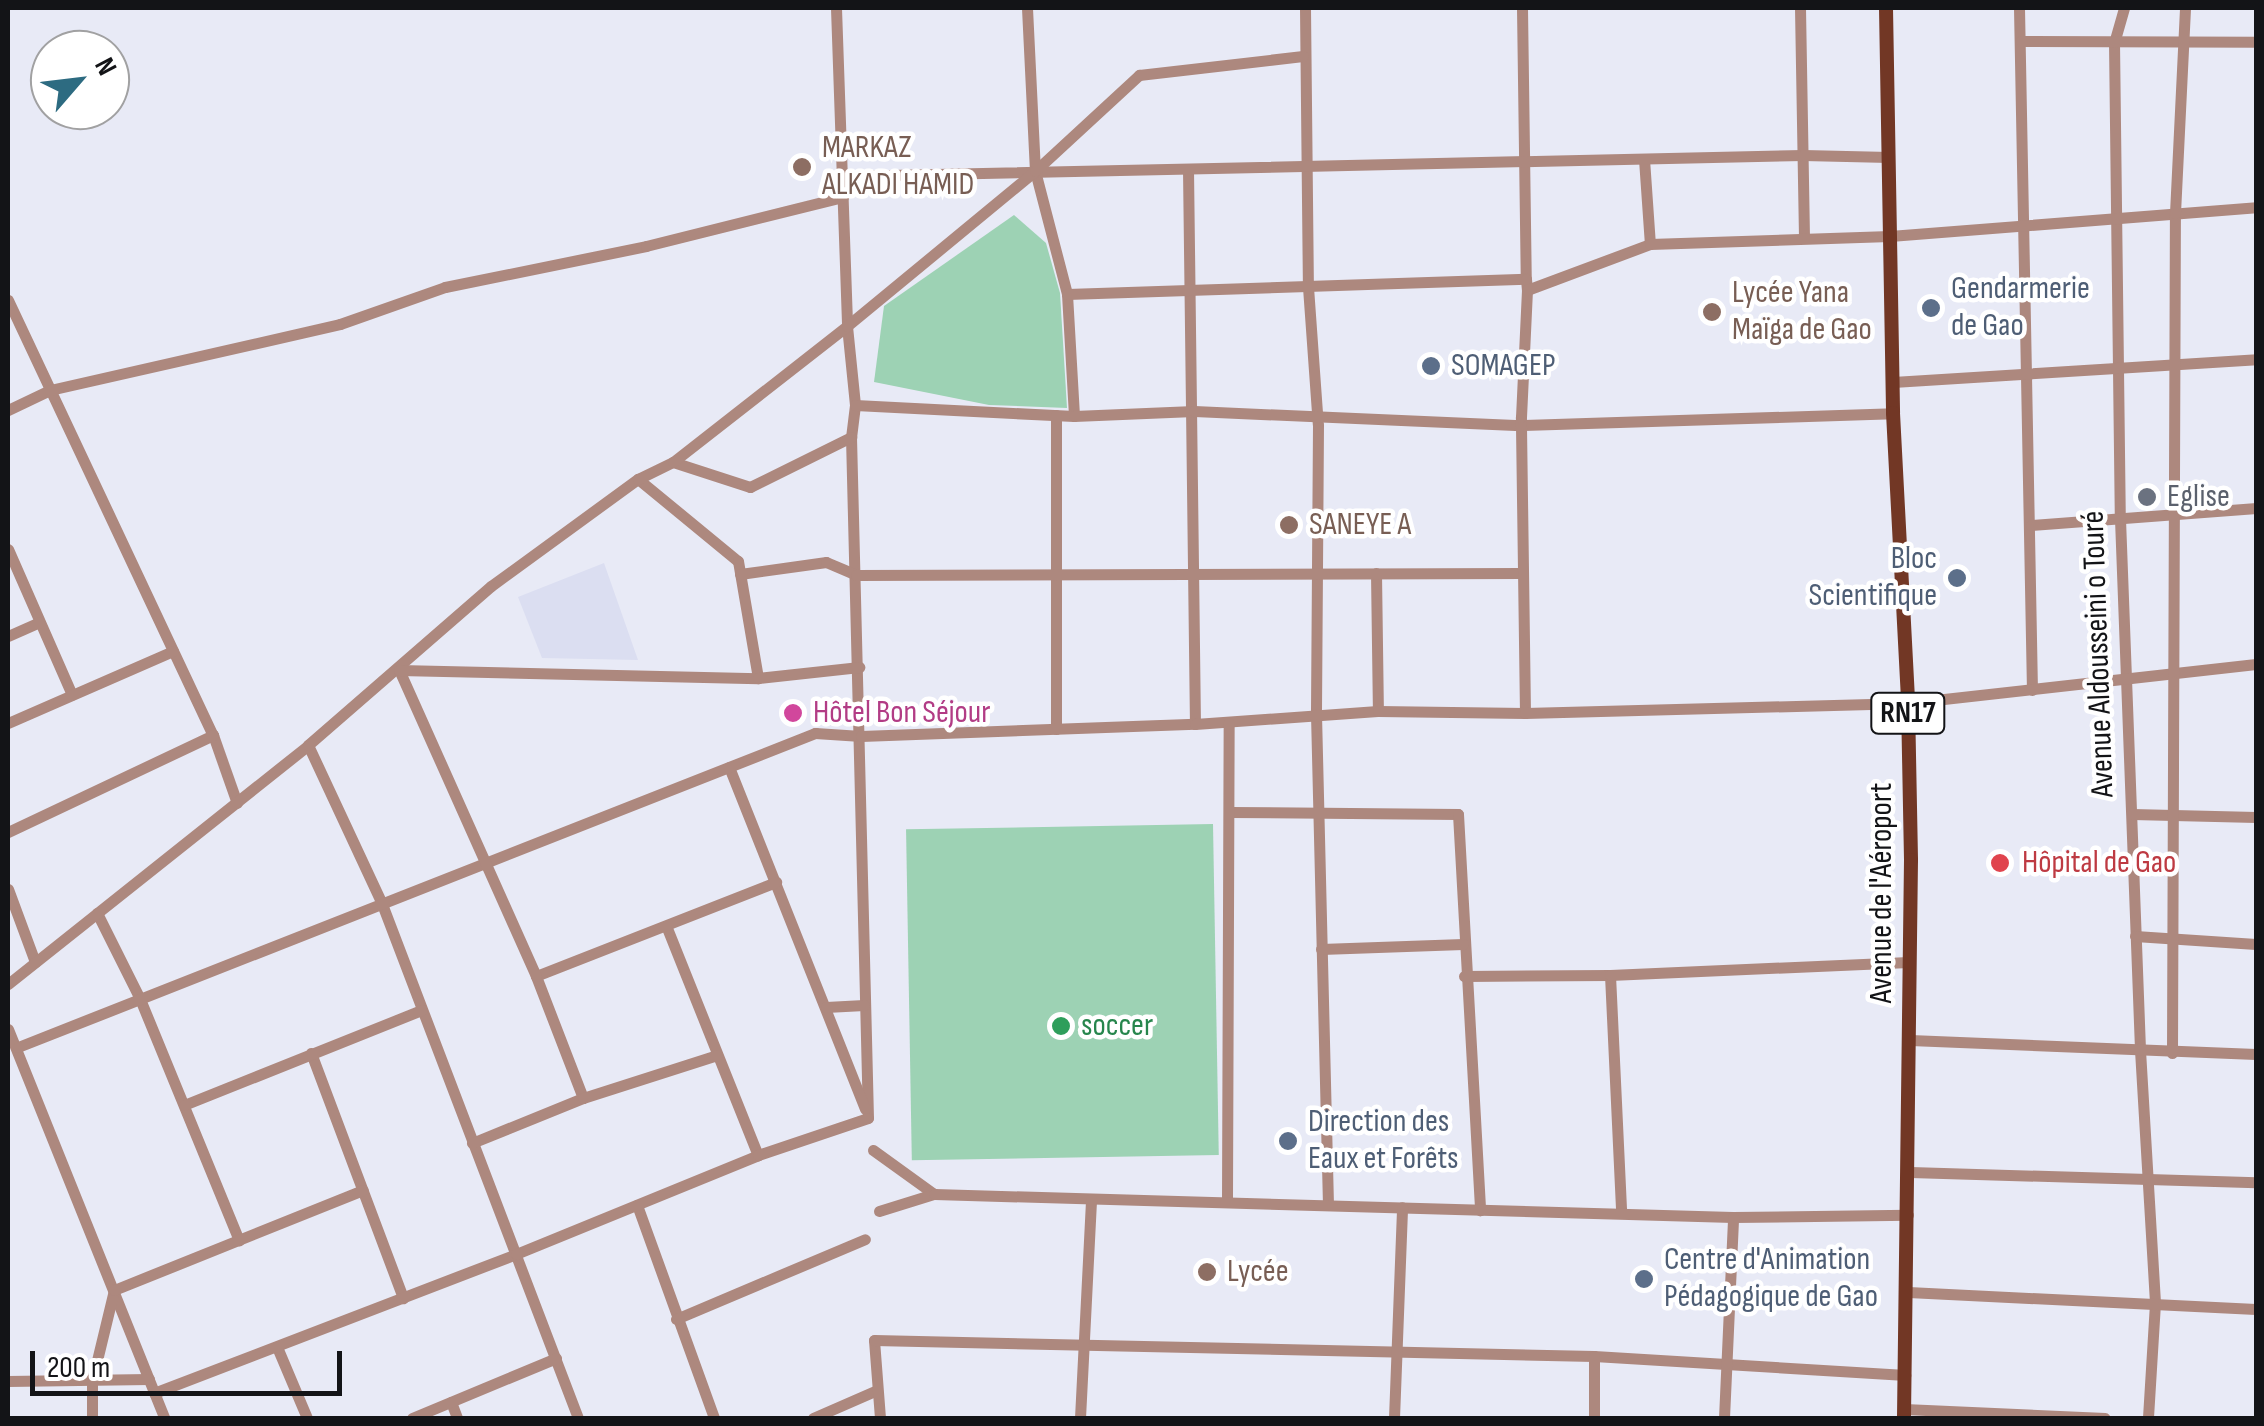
<!DOCTYPE html>
<meta charset="utf-8">
<style>
body{margin:0}
#map{position:relative;width:2264px;height:1426px;overflow:hidden;background:#e8eaf6;font-family:"Sofia Sans Condensed",sans-serif}
div>[style]{position:absolute}
.built>*{inset:0;background:#dbdef1}
.green>*{inset:0;background:#9dd2b4;transform-origin:0 0}
.minor>*{height:11px;margin:-5.5px;padding:0 5.5px;transform-origin:5.5px;border-radius:5.5px;background:#ad887e}
.major>*{height:14px;margin:-7px;padding:0 7px;transform-origin:7px;border-radius:7px;background:#723725}
.dots>*{width:28px;height:28px;translate:-50% -50%;box-sizing:border-box;border:5px solid #fff;border-radius:50%}
span{translate:-50% -50%;white-space:nowrap;text-align:center;line-height:1.15;-webkit-text-stroke:9px #fff;paint-order:stroke}
.shield-label span{padding:2px 8px;background:#fff;border:2px solid;border-radius:8px;-webkit-text-stroke-width:0}
.shield-label{font-size:30px;color:#131417;font-weight:700}
.education-label{font-size:32px;color:#785e54}
.left{translate:0 -50%;text-align:left}
.service-label{font-size:32px;color:#4e5e75}
.right{translate:-100% -50%;text-align:right}
.worship-label{font-size:32px;color:#5b616d}
.street-label{font-size:32px;color:#131417}
.hotel-label{font-size:32px;color:#b23c85}
.health-label{font-size:32px;color:#be3a42}
.leisure-label{font-size:32px;color:#27864d}
.frame{position:absolute;inset:0;border:10px solid #131417;pointer-events:none}
.north{position:absolute;left:30px;top:30px;width:100px;height:100px;box-sizing:border-box;background:#fff;border:2px solid #a1a1a2;border-radius:50%;rotate:62deg;font-size:28px;font-weight:700;line-height:40px;text-align:center;color:#131417}
.north::after{content:'';display:block;margin:auto;width:35px;height:45px;background:#2d6b81;clip-path:polygon(50% 0,100% 100%,50% 72%,0 100%)}
.scale{position:absolute;left:30px;top:1351px;width:312px;height:45px;box-sizing:border-box;border:5px solid #131417;border-top:0;padding-left:12px;font-size:30px;line-height:35px;white-space:nowrap;color:#131417;-webkit-text-stroke:8px #fff;paint-order:stroke}
</style>
<div id="map">
<div class="built">
<div style="clip-path:polygon(604px 563px,638px 660px,542px 658px,518px 597px)"></div>
</div>
<div class="green">
<div style="clip-path:polygon(1014px 215px,1046px 243px,1060px 293px,1067px 408px,989px 405px,874px 382px,884px 306px)"></div>
<div style="left:1213px;top:824px;width:331px;height:307px;rotate:89deg"></div>
</div>
<div class="minor">
<div style="left:836px;top:8px;width:318px;rotate:88deg"></div>
<div style="left:847px;top:326px;width:79px;rotate:84.2deg"></div>
<div style="left:855px;top:405px;width:32px;rotate:97deg"></div>
<div style="left:851px;top:437px;width:681px;rotate:88.57deg"></div>
<div style="left:1027px;top:8px;width:163px;rotate:87.2deg"></div>
<div style="left:1035px;top:171px;width:127px;rotate:75.4deg"></div>
<div style="left:1067px;top:294px;width:122px;rotate:86.7deg"></div>
<div style="left:1305px;top:8px;width:279px;rotate:89.4deg"></div>
<div style="left:1308px;top:287px;width:138px;rotate:85.9deg"></div>
<div style="left:1318px;top:425px;width:289px;rotate:90.4deg"></div>
<div style="left:1316px;top:714px;width:491px;rotate:88.6deg"></div>
<div style="left:1522px;top:8px;width:271px;rotate:89.2deg"></div>
<div style="left:1800px;top:8px;width:227px;rotate:89deg"></div>
<div style="left:2019px;top:8px;width:682px;rotate:88.91deg"></div>
<div style="left:2124px;top:8px;width:35px;rotate:106deg"></div>
<div style="left:2114px;top:42px;width:477px;rotate:89.3deg"></div>
<div style="left:2120px;top:519px;width:531px;rotate:87.84deg"></div>
<div style="left:2140px;top:1050px;width:253px;rotate:86.6deg"></div>
<div style="left:2155px;top:1303px;width:115px;rotate:93.5deg"></div>
<div style="left:2021px;top:41px;width:235px;rotate:0.2deg"></div>
<div style="left:1644px;top:159px;width:85px;rotate:86deg"></div>
<div style="left:1188px;top:169px;width:555px;rotate:89.28deg"></div>
<div style="left:842px;top:176px;width:961px;rotate:-1.25deg"></div>
<div style="left:1803px;top:155px;width:86px;rotate:1.3deg"></div>
<div style="left:1067px;top:294px;width:459px;rotate:-1.9deg"></div>
<div style="left:1526px;top:279px;width:11px;rotate:85deg"></div>
<div style="left:8px;top:300px;width:481px;rotate:64.8deg"></div>
<div style="left:213px;top:735px;width:72px;rotate:70.6deg"></div>
<div style="left:1893px;top:382px;width:364px;rotate:-3.6deg"></div>
<div style="left:855px;top:405px;width:219px;rotate:2.9deg"></div>
<div style="left:1074px;top:416px;width:120px;rotate:-2.4deg"></div>
<div style="left:1194px;top:411px;width:327px;rotate:2.5deg"></div>
<div style="left:1521px;top:425px;width:372px;rotate:-1.8deg"></div>
<div style="left:8px;top:410px;width:47px;rotate:-25.5deg"></div>
<div style="left:50px;top:390px;width:297px;rotate:-12.8deg"></div>
<div style="left:340px;top:324px;width:111px;rotate:-19.4deg"></div>
<div style="left:445px;top:287px;width:205px;rotate:-11.5deg"></div>
<div style="left:646px;top:246px;width:203px;rotate:-14deg"></div>
<div style="left:1056px;top:415px;width:314px;rotate:90deg"></div>
<div style="left:673px;top:462px;width:81px;rotate:18deg"></div>
<div style="left:750px;top:487px;width:113px;rotate:-26.3deg"></div>
<div style="left:638px;top:479px;width:129px;rotate:39.4deg"></div>
<div style="left:738px;top:561px;width:119px;rotate:80.3deg"></div>
<div style="left:2031px;top:525px;width:226px;rotate:-4.3deg"></div>
<div style="left:8px;top:549px;width:159px;rotate:66.3deg"></div>
<div style="left:1376px;top:573px;width:138px;rotate:89.2deg"></div>
<div style="left:740px;top:574px;width:87px;rotate:-7.9deg"></div>
<div style="left:826px;top:562px;width:33px;rotate:23deg"></div>
<div style="left:856px;top:575px;width:666px;rotate:-0.17deg"></div>
<div style="left:8px;top:636px;width:34px;rotate:-24deg"></div>
<div style="left:1525px;top:713px;width:296px;rotate:-90.8deg"></div>
<div style="left:1521px;top:417px;width:127px;rotate:-87.3deg"></div>
<div style="left:1527px;top:290px;width:131px;rotate:-20.5deg"></div>
<div style="left:1650px;top:244px;width:240px;rotate:-1.9deg"></div>
<div style="left:1890px;top:236px;width:367px;rotate:-4.5deg"></div>
<div style="left:8px;top:723px;width:180px;rotate:-23.6deg"></div>
<div style="left:308px;top:745px;width:175px;rotate:65deg"></div>
<div style="left:382px;top:904px;width:550px;rotate:69.13deg"></div>
<div style="left:729px;top:767px;width:368px;rotate:68.3deg"></div>
<div style="left:1229px;top:812px;width:229px;rotate:0.5deg"></div>
<div style="left:1458px;top:814px;width:397px;rotate:86.8deg"></div>
<div style="left:2132px;top:814px;width:124px;rotate:1.4deg"></div>
<div style="left:8px;top:832px;width:227px;rotate:-25.3deg"></div>
<div style="left:8px;top:889px;width:78px;rotate:69.7deg"></div>
<div style="left:97px;top:913px;width:96px;rotate:63.4deg"></div>
<div style="left:140px;top:999px;width:261px;rotate:67.7deg"></div>
<div style="left:667px;top:928px;width:245px;rotate:68.2deg"></div>
<div style="left:2135px;top:936px;width:121px;rotate:3.8deg"></div>
<div style="left:1321px;top:949px;width:142px;rotate:-2deg"></div>
<div style="left:1610px;top:975px;width:236px;rotate:87.3deg"></div>
<div style="left:536px;top:976px;width:258px;rotate:-21.4deg"></div>
<div style="left:1464px;top:976px;width:146px;rotate:-0.4deg"></div>
<div style="left:1610px;top:975px;width:299px;rotate:-2.5deg"></div>
<div style="left:8px;top:984px;width:384px;rotate:-38.5deg"></div>
<div style="left:308px;top:745px;width:242px;rotate:-41deg"></div>
<div style="left:491px;top:586px;width:182px;rotate:-36.1deg"></div>
<div style="left:638px;top:479px;width:39px;rotate:-26deg"></div>
<div style="left:673px;top:462px;width:221px;rotate:-38deg"></div>
<div style="left:847px;top:326px;width:244px;rotate:-39.5deg"></div>
<div style="left:1035px;top:171px;width:142px;rotate:-42.7deg"></div>
<div style="left:1139px;top:75px;width:165px;rotate:-6.6deg"></div>
<div style="left:826px;top:1007px;width:38px;rotate:-3deg"></div>
<div style="left:8px;top:1029px;width:419px;rotate:68.1deg"></div>
<div style="left:1910px;top:1040px;width:346px;rotate:2.3deg"></div>
<div style="left:18px;top:1047px;width:857px;rotate:-21.5deg"></div>
<div style="left:815px;top:733px;width:46px;rotate:3.7deg"></div>
<div style="left:861px;top:736px;width:334px;rotate:-2.1deg"></div>
<div style="left:1195px;top:724px;width:183px;rotate:-4.1deg"></div>
<div style="left:1378px;top:711px;width:147px;rotate:0.8deg"></div>
<div style="left:1525px;top:713px;width:383px;rotate:-1.5deg"></div>
<div style="left:1908px;top:703px;width:350px;rotate:-6.4deg"></div>
<div style="left:311px;top:1053px;width:262px;rotate:69.4deg"></div>
<div style="left:2172px;top:1053px;width:840px;rotate:-89.8deg"></div>
<div style="left:2175px;top:213px;width:205px;rotate:-87.2deg"></div>
<div style="left:583px;top:1098px;width:131px;rotate:-111.1deg"></div>
<div style="left:536px;top:976px;width:335px;rotate:-114.1deg"></div>
<div style="left:399px;top:670px;width:359px;rotate:1.3deg"></div>
<div style="left:758px;top:678px;width:102px;rotate:-6.2deg"></div>
<div style="left:184px;top:1105px;width:256px;rotate:-21.8deg"></div>
<div style="left:472px;top:1143px;width:120px;rotate:-22.1deg"></div>
<div style="left:583px;top:1098px;width:141px;rotate:-17.8deg"></div>
<div style="left:873px;top:1150px;width:75px;rotate:35.8deg"></div>
<div style="left:1910px;top:1172px;width:346px;rotate:1.7deg"></div>
<div style="left:1227px;top:1200px;width:477px;rotate:-89.8deg"></div>
<div style="left:637px;top:1205px;width:226px;rotate:70.1deg"></div>
<div style="left:879px;top:1211px;width:58px;rotate:-17.2deg"></div>
<div style="left:934px;top:1194px;width:799px;rotate:1.65deg"></div>
<div style="left:1733px;top:1217px;width:175px;rotate:-0.7deg"></div>
<div style="left:1908px;top:1292px;width:348px;rotate:2.8deg"></div>
<div style="left:676px;top:1319px;width:205px;rotate:-22.9deg"></div>
<div style="left:277px;top:1347px;width:77px;rotate:67.1deg"></div>
<div style="left:8px;top:1381px;width:141px;rotate:-0.8deg"></div>
<div style="left:154px;top:1393px;width:388px;rotate:-21deg"></div>
<div style="left:516px;top:1254px;width:261px;rotate:-22.2deg"></div>
<div style="left:758px;top:1155px;width:116px;rotate:-18.6deg"></div>
<div style="left:451px;top:1402px;width:17px;rotate:69deg"></div>
<div style="left:1904px;top:1409px;width:201px;rotate:2.6deg"></div>
<div style="left:92px;top:1418px;width:37px;rotate:-90deg"></div>
<div style="left:92px;top:1381px;width:94px;rotate:-76.4deg"></div>
<div style="left:114px;top:1290px;width:268px;rotate:-21.9deg"></div>
<div style="left:412px;top:1418px;width:156px;rotate:-22.6deg"></div>
<div style="left:813px;top:1418px;width:70px;rotate:-23.6deg"></div>
<div style="left:880px;top:1418px;width:78px;rotate:-94.4deg"></div>
<div style="left:874px;top:1340px;width:720px;rotate:1.27deg"></div>
<div style="left:1594px;top:1356px;width:312px;rotate:3.5deg"></div>
<div style="left:1080px;top:1418px;width:219px;rotate:-87.1deg"></div>
<div style="left:1394px;top:1418px;width:211px;rotate:-87.8deg"></div>
<div style="left:1594px;top:1418px;width:62px;rotate:-90deg"></div>
<div style="left:1724px;top:1418px;width:201px;rotate:-87.4deg"></div>
</div>
<div class="major">
<div style="left:1886px;top:8px;width:405px;rotate:89deg"></div>
<div style="left:1893px;top:413px;width:290px;rotate:87deg"></div>
<div style="left:1908px;top:703px;width:157px;rotate:88.9deg"></div>
<div style="left:1911px;top:860px;width:558px;rotate:90.72deg"></div>
</div>
<div class="dots">
<div style="left:802px;top:167px;background:#8d6e63"></div>
<div style="left:1931px;top:308px;background:#5c6f8a"></div>
<div style="left:1712px;top:312px;background:#8d6e63"></div>
<div style="left:1431px;top:366px;background:#5c6f8a"></div>
<div style="left:2147px;top:497px;background:#6b7280"></div>
<div style="left:1289px;top:525px;background:#8d6e63"></div>
<div style="left:1957px;top:578px;background:#5c6f8a"></div>
<div style="left:793px;top:713px;background:#d1479c"></div>
<div style="left:2000px;top:863px;background:#e0444e"></div>
<div style="left:1061px;top:1026px;background:#2e9e5b"></div>
<div style="left:1288px;top:1141px;background:#5c6f8a"></div>
<div style="left:1207px;top:1272px;background:#8d6e63"></div>
<div style="left:1644px;top:1279px;background:#5c6f8a"></div>
</div>
<div class="shield-label">
<span style="left:1908px;top:713px">RN17</span>
</div>
<div class="education-label">
<span class="left" style="left:822px;top:167px">MARKAZ<br>ALKADI HAMID</span>
<span class="left" style="left:1732px;top:312px">Lycée Yana<br>Maïga de Gao</span>
<span class="left" style="left:1309px;top:525px">SANEYE A</span>
<span class="left" style="left:1227px;top:1272px">Lycée</span>
</div>
<div class="service-label">
<span class="left" style="left:1951px;top:308px">Gendarmerie<br>de Gao</span>
<span class="left" style="left:1451px;top:366px">SOMAGEP</span>
<span class="right" style="left:1937px;top:578px">Bloc<br>Scientifique</span>
<span class="left" style="left:1308px;top:1141px">Direction des<br>Eaux et Forêts</span>
<span class="left" style="left:1664px;top:1279px">Centre d'Animation<br>Pédagogique de Gao</span>
</div>
<div class="worship-label">
<span class="left" style="left:2167px;top:497px">Eglise</span>
</div>
<div class="street-label">
<span style="left:2099px;top:654px;rotate:-92deg">Avenue Aldousseini o Touré</span>
<span style="left:1882px;top:893px;rotate:-90deg">Avenue de l'Aéroport</span>
</div>
<div class="hotel-label">
<span class="left" style="left:813px;top:713px">Hôtel Bon Séjour</span>
</div>
<div class="health-label">
<span class="left" style="left:2022px;top:863px">Hôpital de Gao</span>
</div>
<div class="leisure-label">
<span class="left" style="left:1081px;top:1026px">soccer</span>
</div>
<div class="frame"></div>
<div class="north">N</div>
<div class="scale">200 m</div>
</div>
